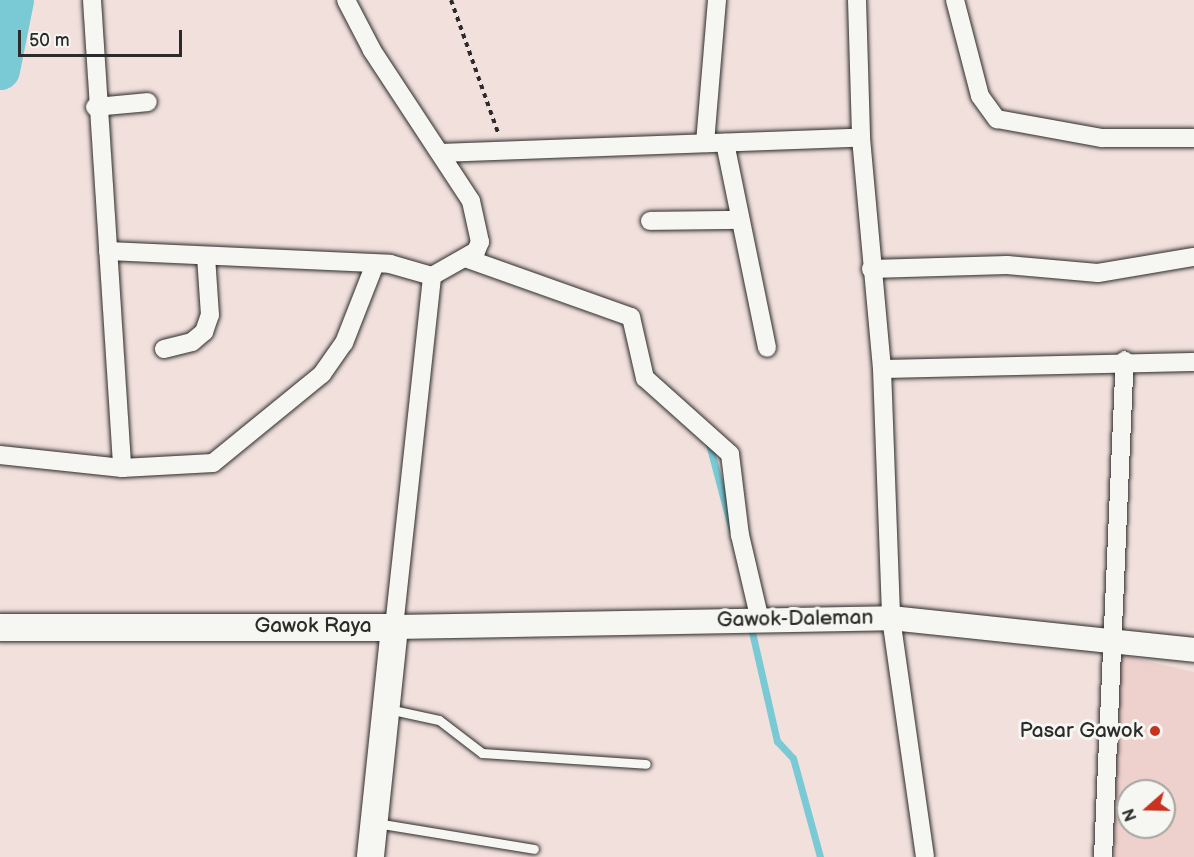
<!DOCTYPE html>
<style>
body{margin:0}
#map{position:relative;width:1194px;height:857px;overflow:hidden;background:#f1e0dc;font-family:"Balsamiq Sans",sans-serif}
div>[style]{position:absolute}
.built>*{inset:0;background:#eed0cc}
.stream>*{height:7px;margin:-3.5px;padding:0 3.5px;transform-origin:3.5px;border-radius:3.5px;background:#79cad4}
.river>*{height:39px;margin:-19.5px;padding:0 19.5px;transform-origin:19.5px;border-radius:19.5px;background:#79cad4}
.path>*{height:4px;margin-top:-2px;transform-origin:0;background:repeating-linear-gradient(90deg,#2b2b2b 0 4.5px,transparent 0 9px)}
.roads{filter:drop-shadow(0 0 2px #2b2b2b) drop-shadow(0 0 2px #2b2b2b)}
.service>*{height:9px;margin:-4.5px;padding:0 4.5px;transform-origin:4.5px;border-radius:4.5px;background:#f6f6f2}
.minor>*{height:18px;margin:-9px;padding:0 9px;transform-origin:9px;border-radius:9px;background:#f6f6f2}
.tertiary>*{height:24px;margin:-12px;padding:0 12px;transform-origin:12px;border-radius:12px;background:#f6f6f2}
.secondary>*{height:27px;margin:-13.5px;padding:0 13.5px;transform-origin:13.5px;border-radius:13.5px;background:#f6f6f2}
.dots>*{width:16px;height:16px;translate:-50% -50%;box-sizing:border-box;border:3px solid #f6f6f2;border-radius:50%}
span{translate:-50% -50%;white-space:nowrap;text-align:center;line-height:1.15;-webkit-text-stroke:6px #f6f6f2;paint-order:stroke}
.street-label{font-size:21px;color:#2b2b2b}
.poi-label{font-size:21px;color:#2b2b2b}
.right{translate:-100% -50%;text-align:right}
.north{position:absolute;left:1116px;top:779px;width:60px;height:60px;box-sizing:border-box;background:#f6f6f2;border:2px solid #a5a5a2;border-radius:50%;rotate:250deg;font-size:16px;font-weight:700;line-height:24px;text-align:center;color:#2b2b2b}
.north::after{content:'';display:block;margin:auto;width:21px;height:27px;background:#c8321e;clip-path:polygon(50% 0,100% 100%,50% 72%,0 100%)}
.scale{position:absolute;left:18px;top:30px;width:164px;height:27px;box-sizing:border-box;border:3px solid #2b2b2b;border-top:0;padding-left:8px;font-size:18px;line-height:21px;white-space:nowrap;color:#2b2b2b;-webkit-text-stroke:4px #f6f6f2;paint-order:stroke}
</style>
<div id="map">
<div class="built">
<div style="clip-path:polygon(evenodd,1116px 654px,1194px 672px,1194px 857px,1114px 857px,1116px 654px,1128px 791px,1164px 791px,1164px 827px,1128px 827px,1128px 791px)"></div>
</div>
<div class="stream">
<div style="left:708px;top:440px;width:94px;rotate:75.2deg"></div>
<div style="left:752px;top:632px;width:112px;rotate:77.1deg"></div>
<div style="left:777px;top:741px;width:23px;rotate:47deg"></div>
<div style="left:793px;top:758px;width:103px;rotate:74.7deg"></div>
</div>
<div class="river">
<div style="left:0;top:70px;width:71px;rotate:-78.7deg"></div>
</div>
<div class="path">
<div style="left:451px;top:0;width:141px;rotate:70.5deg"></div>
</div>
<div class="roads">
<div class="service">
<div style="left:388px;top:709px;width:52px;rotate:12.2deg"></div>
<div style="left:439px;top:720px;width:54px;rotate:37.5deg"></div>
<div style="left:482px;top:753px;width:164px;rotate:3.8deg"></div>
<div style="left:376px;top:823px;width:160px;rotate:9.3deg"></div>
</div>
<div class="minor">
<div style="left:92px;top:0;width:469px;rotate:86.3deg"></div>
<div style="left:857px;top:0;width:138px;rotate:88.3deg"></div>
<div style="left:861px;top:138px;width:232px;rotate:84.8deg"></div>
<div style="left:882px;top:369px;width:249px;rotate:87.9deg"></div>
<div style="left:891px;top:618px;width:241px;rotate:81.9deg"></div>
<div style="left:955px;top:0;width:99px;rotate:75.4deg"></div>
<div style="left:980px;top:96px;width:29px;rotate:54deg"></div>
<div style="left:997px;top:119px;width:107px;rotate:10.3deg"></div>
<div style="left:1102px;top:138px;width:92px"></div>
<div style="left:95px;top:107px;width:53px;rotate:-5.4deg"></div>
<div style="left:705px;top:143px;width:144px;rotate:-85.2deg"></div>
<div style="left:725px;top:143px;width:209px;rotate:78.4deg"></div>
<div style="left:442px;top:153px;width:419px;rotate:-2.1deg"></div>
<div style="left:650px;top:221px;width:88px;rotate:-0.7deg"></div>
<div style="left:108px;top:251px;width:282px;rotate:2.6deg"></div>
<div style="left:390px;top:264px;width:44px;rotate:15.9deg"></div>
<div style="left:432px;top:276px;width:51px;rotate:-29.6deg"></div>
<div style="left:476px;top:251px;width:10px;rotate:-66deg"></div>
<div style="left:480px;top:242px;width:42px;rotate:-102.4deg"></div>
<div style="left:471px;top:201px;width:181px;rotate:-123.3deg"></div>
<div style="left:372px;top:50px;width:56px;rotate:-117.5deg"></div>
<div style="left:468px;top:259px;width:173px;rotate:19.6deg"></div>
<div style="left:631px;top:317px;width:63px;rotate:77.1deg"></div>
<div style="left:645px;top:378px;width:114px;rotate:41.8deg"></div>
<div style="left:730px;top:454px;width:82px;rotate:83deg"></div>
<div style="left:740px;top:535px;width:87px;rotate:76.8deg"></div>
<div style="left:871px;top:269px;width:136px;rotate:-1.7deg"></div>
<div style="left:1007px;top:265px;width:91px;rotate:5deg"></div>
<div style="left:1098px;top:273px;width:97px;rotate:-9.5deg"></div>
<div style="left:164px;top:349px;width:29px;rotate:-14deg"></div>
<div style="left:192px;top:342px;width:16px;rotate:-40deg"></div>
<div style="left:204px;top:332px;width:18px;rotate:-71deg"></div>
<div style="left:210px;top:315px;width:59px;rotate:-93.9deg"></div>
<div style="left:882px;top:369px;width:312px;rotate:-1.3deg"></div>
<div style="left:0;top:455px;width:123px;rotate:6.1deg"></div>
<div style="left:122px;top:468px;width:91px;rotate:-3.1deg"></div>
<div style="left:213px;top:463px;width:141px;rotate:-39.2deg"></div>
<div style="left:322px;top:374px;width:38px;rotate:-55deg"></div>
<div style="left:344px;top:343px;width:85px;rotate:-68.6deg"></div>
<div style="left:394px;top:627px;width:353px;rotate:-83.8deg"></div>
<div style="left:1103px;top:857px;width:497px;rotate:-87.5deg"></div>
</div>
<div class="tertiary">
<div style="left:394px;top:627px;width:497px;rotate:-1deg"></div>
<div style="left:891px;top:618px;width:305px;rotate:6deg"></div>
</div>
<div class="secondary">
<div style="left:0;top:627px;width:394px"></div>
<div style="left:394px;top:627px;width:231px;rotate:96deg"></div>
</div>
</div>
<div class="dots">
<div style="left:1155px;top:731px;background:#c8321e"></div>
</div>
<div class="street-label">
<span style="left:795px;top:619px;rotate:-1deg">Gawok-Daleman</span>
<span style="left:313px;top:626px">Gawok Raya</span>
</div>
<div class="poi-label">
<span class="right" style="left:1143px;top:731px">Pasar Gawok</span>
</div>
<div class="north">N</div>
<div class="scale">50 m</div>
</div>
